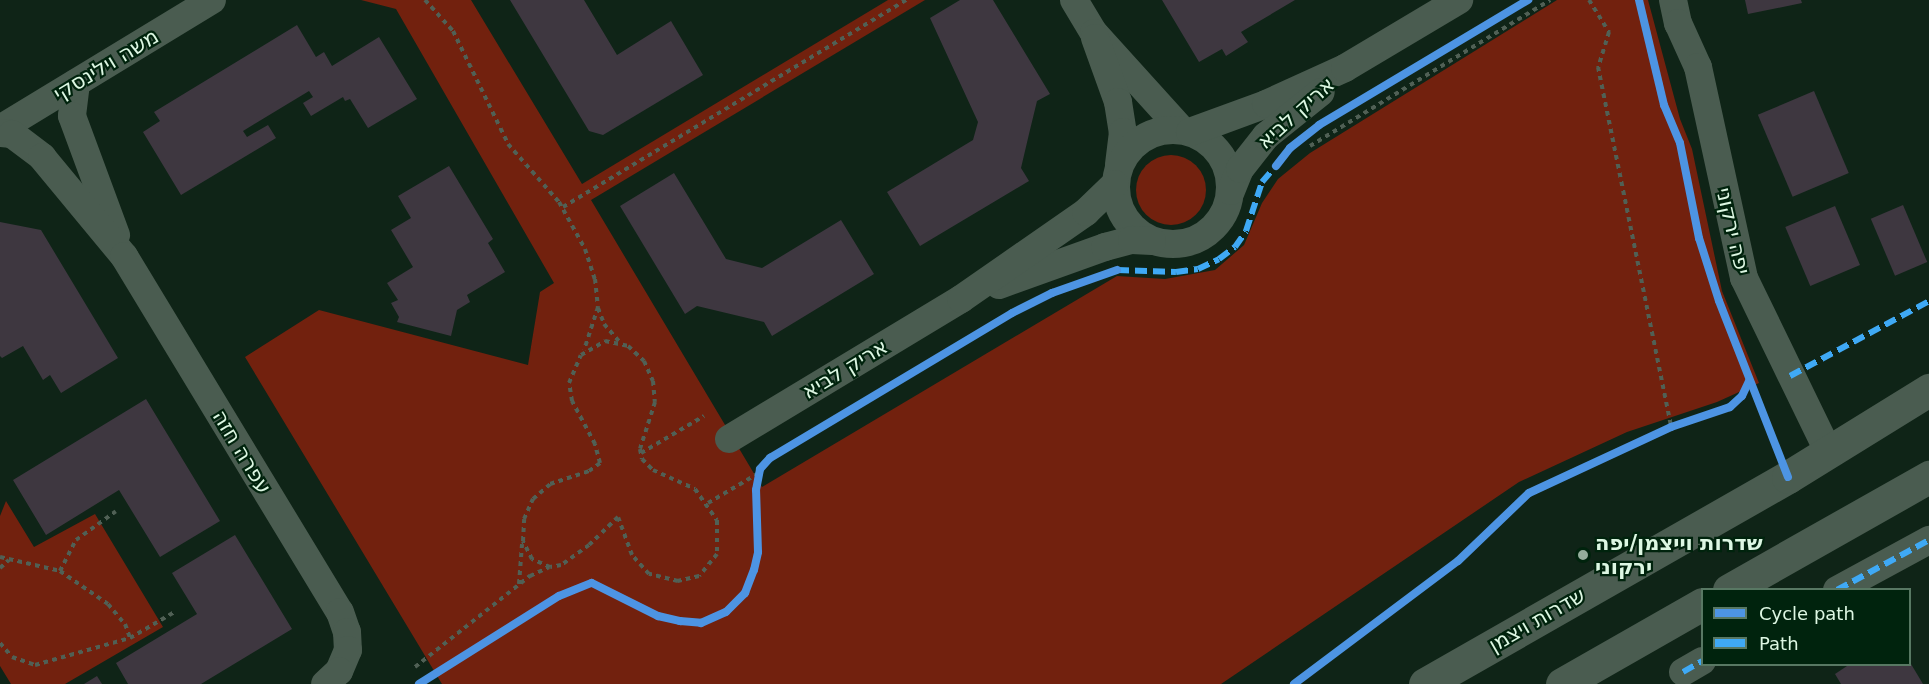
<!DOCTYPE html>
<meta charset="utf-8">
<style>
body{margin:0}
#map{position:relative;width:1929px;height:684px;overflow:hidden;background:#0f2417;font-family:"DejaVu Sans",Heebo,sans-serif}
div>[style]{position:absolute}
.green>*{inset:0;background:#72210e}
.round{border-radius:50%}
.building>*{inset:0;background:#3e3740;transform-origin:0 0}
.path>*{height:4px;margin-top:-2px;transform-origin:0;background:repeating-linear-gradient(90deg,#506055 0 4.5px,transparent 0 9px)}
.street>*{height:28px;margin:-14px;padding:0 14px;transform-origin:14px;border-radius:14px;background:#4a5c50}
.street>.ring{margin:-14px;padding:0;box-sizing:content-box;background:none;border:28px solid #4a5c50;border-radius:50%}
.secondary>*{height:33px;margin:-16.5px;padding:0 16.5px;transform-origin:16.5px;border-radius:16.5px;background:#4a5c50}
.quiet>*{height:6px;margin-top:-3px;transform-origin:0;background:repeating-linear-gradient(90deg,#3fa9f5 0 12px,transparent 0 18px)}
.cycleway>*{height:8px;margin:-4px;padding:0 4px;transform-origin:4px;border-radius:4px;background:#4d94e3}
.dots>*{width:16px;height:16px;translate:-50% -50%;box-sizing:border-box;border:3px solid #00230d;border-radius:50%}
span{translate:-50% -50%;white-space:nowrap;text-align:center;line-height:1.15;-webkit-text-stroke:4.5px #00230d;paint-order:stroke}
.street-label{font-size:21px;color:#ddf7e3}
.poi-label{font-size:21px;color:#ddf7e3;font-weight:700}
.left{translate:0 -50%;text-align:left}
.legend{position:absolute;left:1701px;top:588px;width:210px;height:78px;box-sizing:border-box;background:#00230d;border:2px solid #587863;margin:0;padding:8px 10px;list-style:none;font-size:18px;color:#ddf7e3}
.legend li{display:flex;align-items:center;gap:12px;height:30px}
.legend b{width:30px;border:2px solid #587863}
</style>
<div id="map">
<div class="green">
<div style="clip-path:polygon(361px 0,471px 0,582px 184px,888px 0,925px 0,591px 200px,762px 487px,1117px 276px,1165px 279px,1215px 270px,1244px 245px,1262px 203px,1278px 179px,1310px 153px,1557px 0,1648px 0,1680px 119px,1692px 149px,1722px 291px,1759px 383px,1717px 402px,1627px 432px,1519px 482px,1221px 684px,442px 684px,245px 357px,319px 310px,528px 365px,540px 292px,554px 283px,396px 9px)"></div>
<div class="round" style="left:1136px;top:155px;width:70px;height:70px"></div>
<div style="clip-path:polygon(6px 501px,34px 547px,95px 514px,163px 627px,65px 684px,11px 684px,0 666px,0 516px)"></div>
</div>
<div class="building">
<div style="clip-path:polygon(510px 0,584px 0,617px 55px,671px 21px,703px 75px,603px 135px,589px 131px)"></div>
<div style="clip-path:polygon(960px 0,993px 0,1050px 94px,1037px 101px,1029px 134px,1021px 168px,1029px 181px,920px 246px,887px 192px,973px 140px,978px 122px,930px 18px)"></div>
<div style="clip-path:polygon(1162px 0,1295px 0,1241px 32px,1248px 42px,1226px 56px,1222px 49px,1199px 62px)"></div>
<div style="clip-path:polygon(1745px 0,1801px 0,1802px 3px,1748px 14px)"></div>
<div style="clip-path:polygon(297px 25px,316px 57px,324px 52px,332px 66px,379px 37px,417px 99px,368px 128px,350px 99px,345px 101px,343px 97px,311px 116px,303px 103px,313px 97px,309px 91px,243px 131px,247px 137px,268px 125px,276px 138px,181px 195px,143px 132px,160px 121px,154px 112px)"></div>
<div style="left:1814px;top:91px;width:89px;height:61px;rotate:67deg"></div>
<div style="clip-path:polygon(449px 166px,493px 239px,488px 243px,505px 272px,467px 295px,470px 302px,457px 310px,451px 336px,397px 322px,399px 317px,391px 303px,398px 300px,387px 283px,413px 267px,391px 230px,411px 218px,398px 196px)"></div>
<div style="clip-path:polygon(674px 173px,726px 259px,762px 268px,841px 220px,874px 274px,772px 336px,764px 322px,697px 306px,685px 314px,620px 206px)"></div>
<div style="left:1903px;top:205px;width:62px;height:35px;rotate:67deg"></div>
<div style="left:1835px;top:206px;width:64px;height:54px;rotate:67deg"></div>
<div style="clip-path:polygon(0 222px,41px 230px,118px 358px,61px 393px,50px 375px,43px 380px,23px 346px,2px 358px,0 356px)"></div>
<div style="clip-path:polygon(146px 399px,220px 521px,160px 557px,119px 490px,46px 535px,13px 480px)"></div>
<div style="clip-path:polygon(235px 535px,292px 629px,201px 684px,128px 684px,116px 663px,197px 614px,172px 573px)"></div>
<div style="clip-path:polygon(1850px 664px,1911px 664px,1923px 684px,1841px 684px,1835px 674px)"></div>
<div style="clip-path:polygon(97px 676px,102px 684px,84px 684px)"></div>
</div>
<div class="path">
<div style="left:425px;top:0;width:42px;rotate:47.9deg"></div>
<div style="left:453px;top:31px;width:126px;rotate:64deg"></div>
<div style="left:508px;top:144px;width:77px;rotate:48.7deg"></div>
<div style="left:559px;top:202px;width:54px;rotate:61deg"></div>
<div style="left:585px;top:249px;width:32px;rotate:72deg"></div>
<div style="left:595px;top:279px;width:28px;rotate:84deg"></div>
<div style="left:598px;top:307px;width:45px;rotate:108deg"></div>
<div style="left:1589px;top:0;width:38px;rotate:58deg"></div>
<div style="left:1609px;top:32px;width:37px;rotate:107deg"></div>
<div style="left:1598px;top:67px;width:367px;rotate:78.5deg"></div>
<div style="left:1310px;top:146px;width:281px;rotate:-31.3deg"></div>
<div style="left:563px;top:207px;width:401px;rotate:-31.1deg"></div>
<div style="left:598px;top:308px;width:17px;rotate:69deg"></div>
<div style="left:604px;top:324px;width:23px;rotate:49deg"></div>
<div style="left:605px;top:341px;width:24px;rotate:12deg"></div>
<div style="left:628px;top:346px;width:22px;rotate:43deg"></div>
<div style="left:644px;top:361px;width:22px;rotate:66deg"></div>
<div style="left:653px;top:381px;width:21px;rotate:85deg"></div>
<div style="left:655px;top:402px;width:49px;rotate:107.7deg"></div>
<div style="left:640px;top:449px;width:10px;rotate:79deg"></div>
<div style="left:642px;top:459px;width:16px;rotate:45deg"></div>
<div style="left:653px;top:470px;width:46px;rotate:24.3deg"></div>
<div style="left:695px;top:489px;width:38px;rotate:55deg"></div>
<div style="left:717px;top:520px;width:34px;rotate:90deg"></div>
<div style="left:717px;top:554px;width:28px;rotate:129deg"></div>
<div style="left:699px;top:576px;width:22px;rotate:167deg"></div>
<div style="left:678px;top:581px;width:30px;rotate:-166deg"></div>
<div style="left:649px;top:574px;width:25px;rotate:-132deg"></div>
<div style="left:632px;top:555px;width:40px;rotate:-110.2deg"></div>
<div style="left:618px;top:517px;width:40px;rotate:136deg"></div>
<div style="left:589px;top:545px;width:34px;rotate:144deg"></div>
<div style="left:561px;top:565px;width:11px;rotate:170deg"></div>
<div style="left:550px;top:567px;width:20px;rotate:-156deg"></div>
<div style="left:532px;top:559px;width:20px;rotate:-117deg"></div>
<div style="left:523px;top:541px;width:22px;rotate:-87deg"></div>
<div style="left:524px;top:519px;width:22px;rotate:-66deg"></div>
<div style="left:533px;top:499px;width:23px;rotate:-41deg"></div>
<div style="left:550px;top:484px;width:41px;rotate:-18.4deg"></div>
<div style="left:589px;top:471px;width:14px;rotate:-36deg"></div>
<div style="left:600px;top:463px;width:20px;rotate:-105deg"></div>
<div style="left:595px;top:444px;width:49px;rotate:-118.1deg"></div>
<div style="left:572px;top:401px;width:18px;rotate:-99deg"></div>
<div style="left:569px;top:383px;width:30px;rotate:-67deg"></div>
<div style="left:581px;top:355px;width:28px;rotate:-30deg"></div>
<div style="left:641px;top:453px;width:73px;rotate:-30.4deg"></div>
<div style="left:708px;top:503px;width:59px;rotate:-30.5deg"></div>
<div style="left:0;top:557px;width:62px;rotate:13.1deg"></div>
<div style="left:60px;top:571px;width:58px;rotate:34.5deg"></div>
<div style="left:108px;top:604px;width:26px;rotate:50deg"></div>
<div style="left:125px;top:624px;width:15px;rotate:70deg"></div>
<div style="left:0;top:568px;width:12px;rotate:-42deg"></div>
<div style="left:60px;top:571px;width:35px;rotate:-63deg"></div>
<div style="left:76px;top:540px;width:49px;rotate:-35.9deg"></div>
<div style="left:519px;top:584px;width:40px;rotate:-85.7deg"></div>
<div style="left:0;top:643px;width:18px;rotate:49deg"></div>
<div style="left:12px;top:657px;width:24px;rotate:19deg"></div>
<div style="left:35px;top:665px;width:99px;rotate:-15.9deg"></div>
<div style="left:130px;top:638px;width:50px;rotate:-30.2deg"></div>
<div style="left:415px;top:667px;width:147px;rotate:-38.4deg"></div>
<div style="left:530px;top:576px;width:21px;rotate:-25deg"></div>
</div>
<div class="street">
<div style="left:1074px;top:0;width:39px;rotate:59deg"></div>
<div style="left:1094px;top:33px;width:131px;rotate:47.8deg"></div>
<div style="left:1673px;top:0;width:24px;rotate:78deg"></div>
<div style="left:1678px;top:23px;width:48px;rotate:65.6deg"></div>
<div style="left:1698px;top:67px;width:216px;rotate:77.7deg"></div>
<div style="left:1744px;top:278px;width:190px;rotate:64.1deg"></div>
<div style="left:1095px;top:38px;width:68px;rotate:70.2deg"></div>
<div style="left:1118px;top:102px;width:30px;rotate:81deg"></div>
<div style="left:1123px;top:132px;width:33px;rotate:97deg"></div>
<div style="left:76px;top:83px;width:33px;rotate:97deg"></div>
<div style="left:72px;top:116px;width:127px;rotate:69.7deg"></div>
<div style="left:0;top:129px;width:248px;rotate:-31.3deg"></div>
<div class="ring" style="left:1116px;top:130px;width:86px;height:86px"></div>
<div style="left:1190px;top:132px;width:81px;rotate:-20.2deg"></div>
<div style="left:1266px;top:104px;width:87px;rotate:-24.5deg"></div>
<div style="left:1345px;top:68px;width:133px;rotate:-30.8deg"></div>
<div style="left:0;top:133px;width:12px;rotate:5deg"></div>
<div style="left:12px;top:134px;width:38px;rotate:37deg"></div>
<div style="left:42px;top:157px;width:129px;rotate:50.4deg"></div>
<div style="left:124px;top:256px;width:416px;rotate:58.8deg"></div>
<div style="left:340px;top:612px;width:21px;rotate:71deg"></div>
<div style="left:347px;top:632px;width:18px;rotate:87deg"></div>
<div style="left:348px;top:650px;width:23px;rotate:113deg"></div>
<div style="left:339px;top:671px;width:19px;rotate:137deg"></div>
<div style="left:1231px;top:191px;width:24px;rotate:-68deg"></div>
<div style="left:1240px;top:169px;width:42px;rotate:-51.8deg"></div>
<div style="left:1266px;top:136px;width:70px;rotate:-38.7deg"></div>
<div style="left:999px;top:285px;width:113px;rotate:-19.7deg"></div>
<div style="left:1105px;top:247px;width:28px;rotate:-15deg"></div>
<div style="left:1132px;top:240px;width:20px;rotate:3deg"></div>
<div style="left:729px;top:439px;width:271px;rotate:-31.1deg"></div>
<div style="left:961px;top:299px;width:152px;rotate:-34.8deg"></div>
<div style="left:1086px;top:212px;width:40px;rotate:-44deg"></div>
<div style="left:1837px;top:590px;width:105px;rotate:-28.5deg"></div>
<div style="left:1683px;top:672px;width:22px;rotate:-30deg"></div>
</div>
<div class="secondary">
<div style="left:1729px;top:590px;width:230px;rotate:-29.5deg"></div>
<div style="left:1425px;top:684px;width:418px;rotate:-29.7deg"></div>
<div style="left:1788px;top:477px;width:166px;rotate:-31.7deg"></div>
<div style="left:1562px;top:684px;width:161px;rotate:-29.7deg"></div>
</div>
<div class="quiet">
<div style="left:1117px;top:270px;width:59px;rotate:1.9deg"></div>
<div style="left:1176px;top:272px;width:22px;rotate:-8deg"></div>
<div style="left:1198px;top:269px;width:23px;rotate:-25deg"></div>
<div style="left:1219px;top:259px;width:20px;rotate:-37deg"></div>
<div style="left:1235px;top:247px;width:19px;rotate:-55deg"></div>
<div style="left:1246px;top:231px;width:52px;rotate:-71.9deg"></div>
<div style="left:1262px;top:182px;width:21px;rotate:-49deg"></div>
<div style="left:1790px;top:376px;width:158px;rotate:-28.3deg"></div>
<div style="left:1837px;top:590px;width:105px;rotate:-28.5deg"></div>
<div style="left:1683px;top:672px;width:22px;rotate:-30deg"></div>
</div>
<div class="cycleway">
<div style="left:1639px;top:0;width:108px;rotate:76.6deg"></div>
<div style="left:1664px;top:105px;width:41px;rotate:67.2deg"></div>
<div style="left:1680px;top:143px;width:97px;rotate:78.7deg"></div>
<div style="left:1699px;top:238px;width:66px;rotate:72.4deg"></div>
<div style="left:1719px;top:301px;width:189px;rotate:68.6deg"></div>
<div style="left:1276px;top:166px;width:23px;rotate:-52deg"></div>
<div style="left:1290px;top:148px;width:37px;rotate:-38deg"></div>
<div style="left:1319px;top:125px;width:244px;rotate:-30.9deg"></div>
<div style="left:419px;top:684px;width:165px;rotate:-32.2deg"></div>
<div style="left:559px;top:596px;width:35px;rotate:-22deg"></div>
<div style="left:592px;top:583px;width:74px;rotate:26.6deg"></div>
<div style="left:658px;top:616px;width:23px;rotate:13deg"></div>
<div style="left:680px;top:621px;width:21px;rotate:5deg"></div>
<div style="left:701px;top:623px;width:27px;rotate:-24deg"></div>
<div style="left:726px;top:612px;width:27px;rotate:-45deg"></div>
<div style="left:745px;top:593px;width:25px;rotate:-69deg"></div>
<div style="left:754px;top:570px;width:18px;rotate:-77deg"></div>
<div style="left:758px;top:552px;width:62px;rotate:-91.8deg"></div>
<div style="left:756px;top:490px;width:21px;rotate:-79deg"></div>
<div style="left:760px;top:469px;width:15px;rotate:-48deg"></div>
<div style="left:770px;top:458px;width:282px;rotate:-30.9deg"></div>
<div style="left:1012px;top:313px;width:45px;rotate:-26.6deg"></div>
<div style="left:1052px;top:293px;width:69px;rotate:-19.5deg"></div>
<div style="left:1294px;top:684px;width:205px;rotate:-36.9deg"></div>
<div style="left:1458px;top:561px;width:98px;rotate:-43.8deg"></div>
<div style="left:1529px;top:493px;width:157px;rotate:-24.9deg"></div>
<div style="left:1671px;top:427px;width:62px;rotate:-18.7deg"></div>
<div style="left:1730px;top:407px;width:16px;rotate:-43deg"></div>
<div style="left:1742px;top:396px;width:17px;rotate:-65deg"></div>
</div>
<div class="dots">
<div style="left:1583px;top:555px;background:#95ad9c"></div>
</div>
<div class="street-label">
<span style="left:106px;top:65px;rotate:-31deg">משה וילינסקי</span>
<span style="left:1296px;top:113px;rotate:-42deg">אריק לביא</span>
<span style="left:1733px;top:231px;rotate:77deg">יפה ירקוני</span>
<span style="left:845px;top:369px;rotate:-31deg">אריק לביא</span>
<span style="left:242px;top:452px;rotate:59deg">עפרה חזה</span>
<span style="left:1537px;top:620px;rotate:-30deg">שדרות ויצמן</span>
</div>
<div class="poi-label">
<span class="left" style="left:1595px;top:555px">שדרות וייצמן/יפה<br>ירקוני</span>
</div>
<ul class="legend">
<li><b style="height:8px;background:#4d94e3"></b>Cycle path</li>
<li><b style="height:8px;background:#3fa9f5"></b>Path</li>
</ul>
</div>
